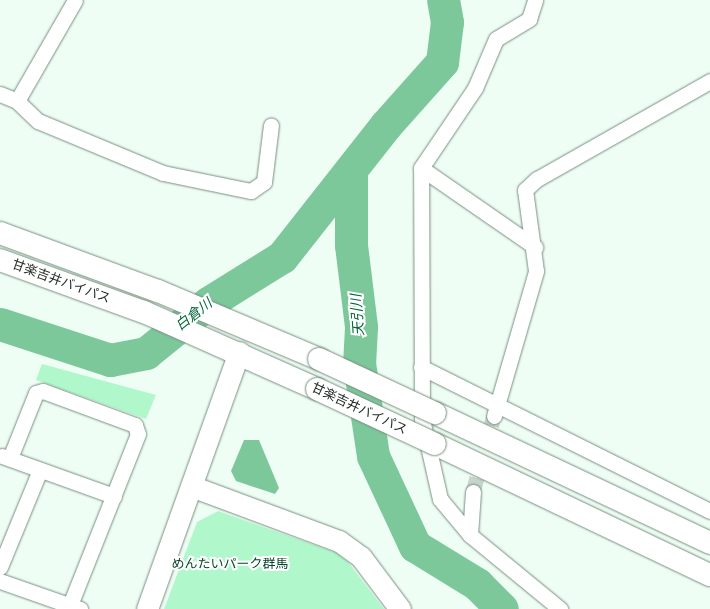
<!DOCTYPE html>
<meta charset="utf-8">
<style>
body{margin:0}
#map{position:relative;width:710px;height:609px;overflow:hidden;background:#effef4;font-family:Karla,"Noto Sans JP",sans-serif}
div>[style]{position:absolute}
.green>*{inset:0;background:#b0f8cc}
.water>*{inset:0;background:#7dc89b}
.river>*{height:33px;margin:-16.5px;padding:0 16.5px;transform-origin:16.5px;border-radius:16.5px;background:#7dc89b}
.street-tunnel>*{height:15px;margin-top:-7.5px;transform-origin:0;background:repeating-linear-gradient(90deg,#c7d4cb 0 15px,transparent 0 23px)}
.roads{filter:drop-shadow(0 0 1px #788f80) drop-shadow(0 0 1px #788f80)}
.street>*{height:15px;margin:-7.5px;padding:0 7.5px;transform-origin:7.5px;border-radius:7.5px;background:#fff}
.secondary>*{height:21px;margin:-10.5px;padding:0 10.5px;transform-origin:10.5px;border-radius:10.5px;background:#fff}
.highway>*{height:22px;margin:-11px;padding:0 11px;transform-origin:11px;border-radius:11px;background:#fff}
.bridges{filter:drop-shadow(0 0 1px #788f80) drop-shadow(0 0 1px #788f80)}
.highway-bridge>*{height:22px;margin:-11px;padding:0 11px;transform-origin:11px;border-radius:11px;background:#fff}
span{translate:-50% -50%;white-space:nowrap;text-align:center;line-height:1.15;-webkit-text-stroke:4px #fff;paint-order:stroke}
.street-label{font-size:13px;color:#252e28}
.park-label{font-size:13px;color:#074428}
.water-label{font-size:14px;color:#04633a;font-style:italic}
</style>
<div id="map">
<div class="green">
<div style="clip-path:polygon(42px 364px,156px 395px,146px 419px,36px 380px)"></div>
<div style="clip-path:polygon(218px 511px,337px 553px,348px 562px,384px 609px,164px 609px,197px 522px)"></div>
</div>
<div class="water">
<div style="clip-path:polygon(244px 440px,259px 440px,279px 488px,275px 494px,236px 481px,231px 471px)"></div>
</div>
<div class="river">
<div style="left:351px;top:174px;width:71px;rotate:90deg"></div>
<div style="left:351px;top:245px;width:83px;rotate:83deg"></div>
<div style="left:361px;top:327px;width:36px;rotate:93deg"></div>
<div style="left:359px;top:363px;width:94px;rotate:81.4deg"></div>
<div style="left:373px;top:456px;width:99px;rotate:65deg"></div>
<div style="left:415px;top:546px;width:73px;rotate:31.5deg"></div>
<div style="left:477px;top:584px;width:35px;rotate:45deg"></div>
<div style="left:0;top:324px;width:116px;rotate:18.1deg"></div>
<div style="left:110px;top:360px;width:37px;rotate:-11deg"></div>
<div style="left:146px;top:353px;width:80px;rotate:-38.9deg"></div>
<div style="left:208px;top:303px;width:87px;rotate:-31.9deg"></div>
<div style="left:282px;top:257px;width:167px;rotate:-51.8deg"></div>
<div style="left:385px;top:126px;width:86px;rotate:-48.3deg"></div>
<div style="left:442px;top:62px;width:40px;rotate:-82.9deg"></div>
<div style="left:447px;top:22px;width:22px;rotate:-100deg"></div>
</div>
<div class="street-tunnel">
<div style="left:473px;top:492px;width:79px;rotate:-74.6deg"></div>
</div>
<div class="roads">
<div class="street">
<div style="left:0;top:94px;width:18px;rotate:22deg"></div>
<div style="left:17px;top:101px;width:116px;rotate:-60.1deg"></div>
<div style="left:17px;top:101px;width:29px;rotate:44deg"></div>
<div style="left:38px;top:121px;width:135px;rotate:22.6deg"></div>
<div style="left:163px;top:173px;width:90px;rotate:11.6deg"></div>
<div style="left:251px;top:191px;width:16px;rotate:-35deg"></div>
<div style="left:264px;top:182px;width:57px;rotate:-83deg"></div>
<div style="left:421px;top:168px;width:139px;rotate:34.7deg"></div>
<div style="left:421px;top:367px;width:323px;rotate:26.5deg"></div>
<div style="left:494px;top:416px;width:151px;rotate:-73.8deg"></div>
<div style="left:536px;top:271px;width:82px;rotate:-97.7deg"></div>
<div style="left:525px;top:190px;width:16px;rotate:-43deg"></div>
<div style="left:537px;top:179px;width:199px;rotate:-29.5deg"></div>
<div style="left:2px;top:456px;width:119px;rotate:19.7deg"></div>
<div style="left:10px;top:458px;width:70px;rotate:-68.2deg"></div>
<div style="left:36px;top:393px;width:7px;rotate:-16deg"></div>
<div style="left:43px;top:391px;width:98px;rotate:20.3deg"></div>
<div style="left:135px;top:425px;width:9px;rotate:72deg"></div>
<div style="left:138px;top:434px;width:184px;rotate:111.7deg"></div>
<div style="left:473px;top:492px;width:43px;rotate:94deg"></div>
<div style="left:470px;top:535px;width:117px;rotate:39.4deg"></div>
<div style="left:470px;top:535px;width:47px;rotate:-129.8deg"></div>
<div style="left:440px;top:499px;width:82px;rotate:-102.7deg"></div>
<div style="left:422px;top:419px;width:251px;rotate:-90.2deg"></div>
<div style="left:421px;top:168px;width:97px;rotate:-56deg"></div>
<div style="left:475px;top:88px;width:53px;rotate:-66.8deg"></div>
<div style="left:496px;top:39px;width:39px;rotate:-31deg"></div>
<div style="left:529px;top:19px;width:20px;rotate:-72deg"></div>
<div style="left:0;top:567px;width:105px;rotate:-67.6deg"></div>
<div style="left:0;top:581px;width:85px;rotate:19.3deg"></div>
</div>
<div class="secondary">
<div style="left:191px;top:486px;width:158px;rotate:20.4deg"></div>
<div style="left:339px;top:541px;width:27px;rotate:36deg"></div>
<div style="left:361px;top:557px;width:65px;rotate:53.1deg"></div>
<div style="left:147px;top:609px;width:273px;rotate:-70.3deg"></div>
</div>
<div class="highway">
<div style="left:0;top:233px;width:168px;rotate:20.2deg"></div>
<div style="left:158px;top:291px;width:175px;rotate:22.9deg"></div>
<div style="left:0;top:260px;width:153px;rotate:19.9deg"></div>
<div style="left:144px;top:312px;width:189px;rotate:24deg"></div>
<div style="left:435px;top:413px;width:304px;rotate:25.3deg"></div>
<div style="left:435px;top:444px;width:305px;rotate:25.5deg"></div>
</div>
</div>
<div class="bridges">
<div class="highway-bridge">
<div style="left:319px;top:359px;width:128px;rotate:25deg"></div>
<div style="left:317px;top:389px;width:130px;rotate:25deg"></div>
</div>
</div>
<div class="street-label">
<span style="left:61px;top:282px;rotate:20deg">甘楽吉井バイパス</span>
<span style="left:359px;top:409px;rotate:25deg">甘楽吉井バイパス</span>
</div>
<div class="park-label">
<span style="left:230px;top:564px">めんたいパーク群馬</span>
</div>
<div class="water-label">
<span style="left:194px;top:315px;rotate:-38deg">白倉川</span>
<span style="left:358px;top:315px;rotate:-94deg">天引川</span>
</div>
</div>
